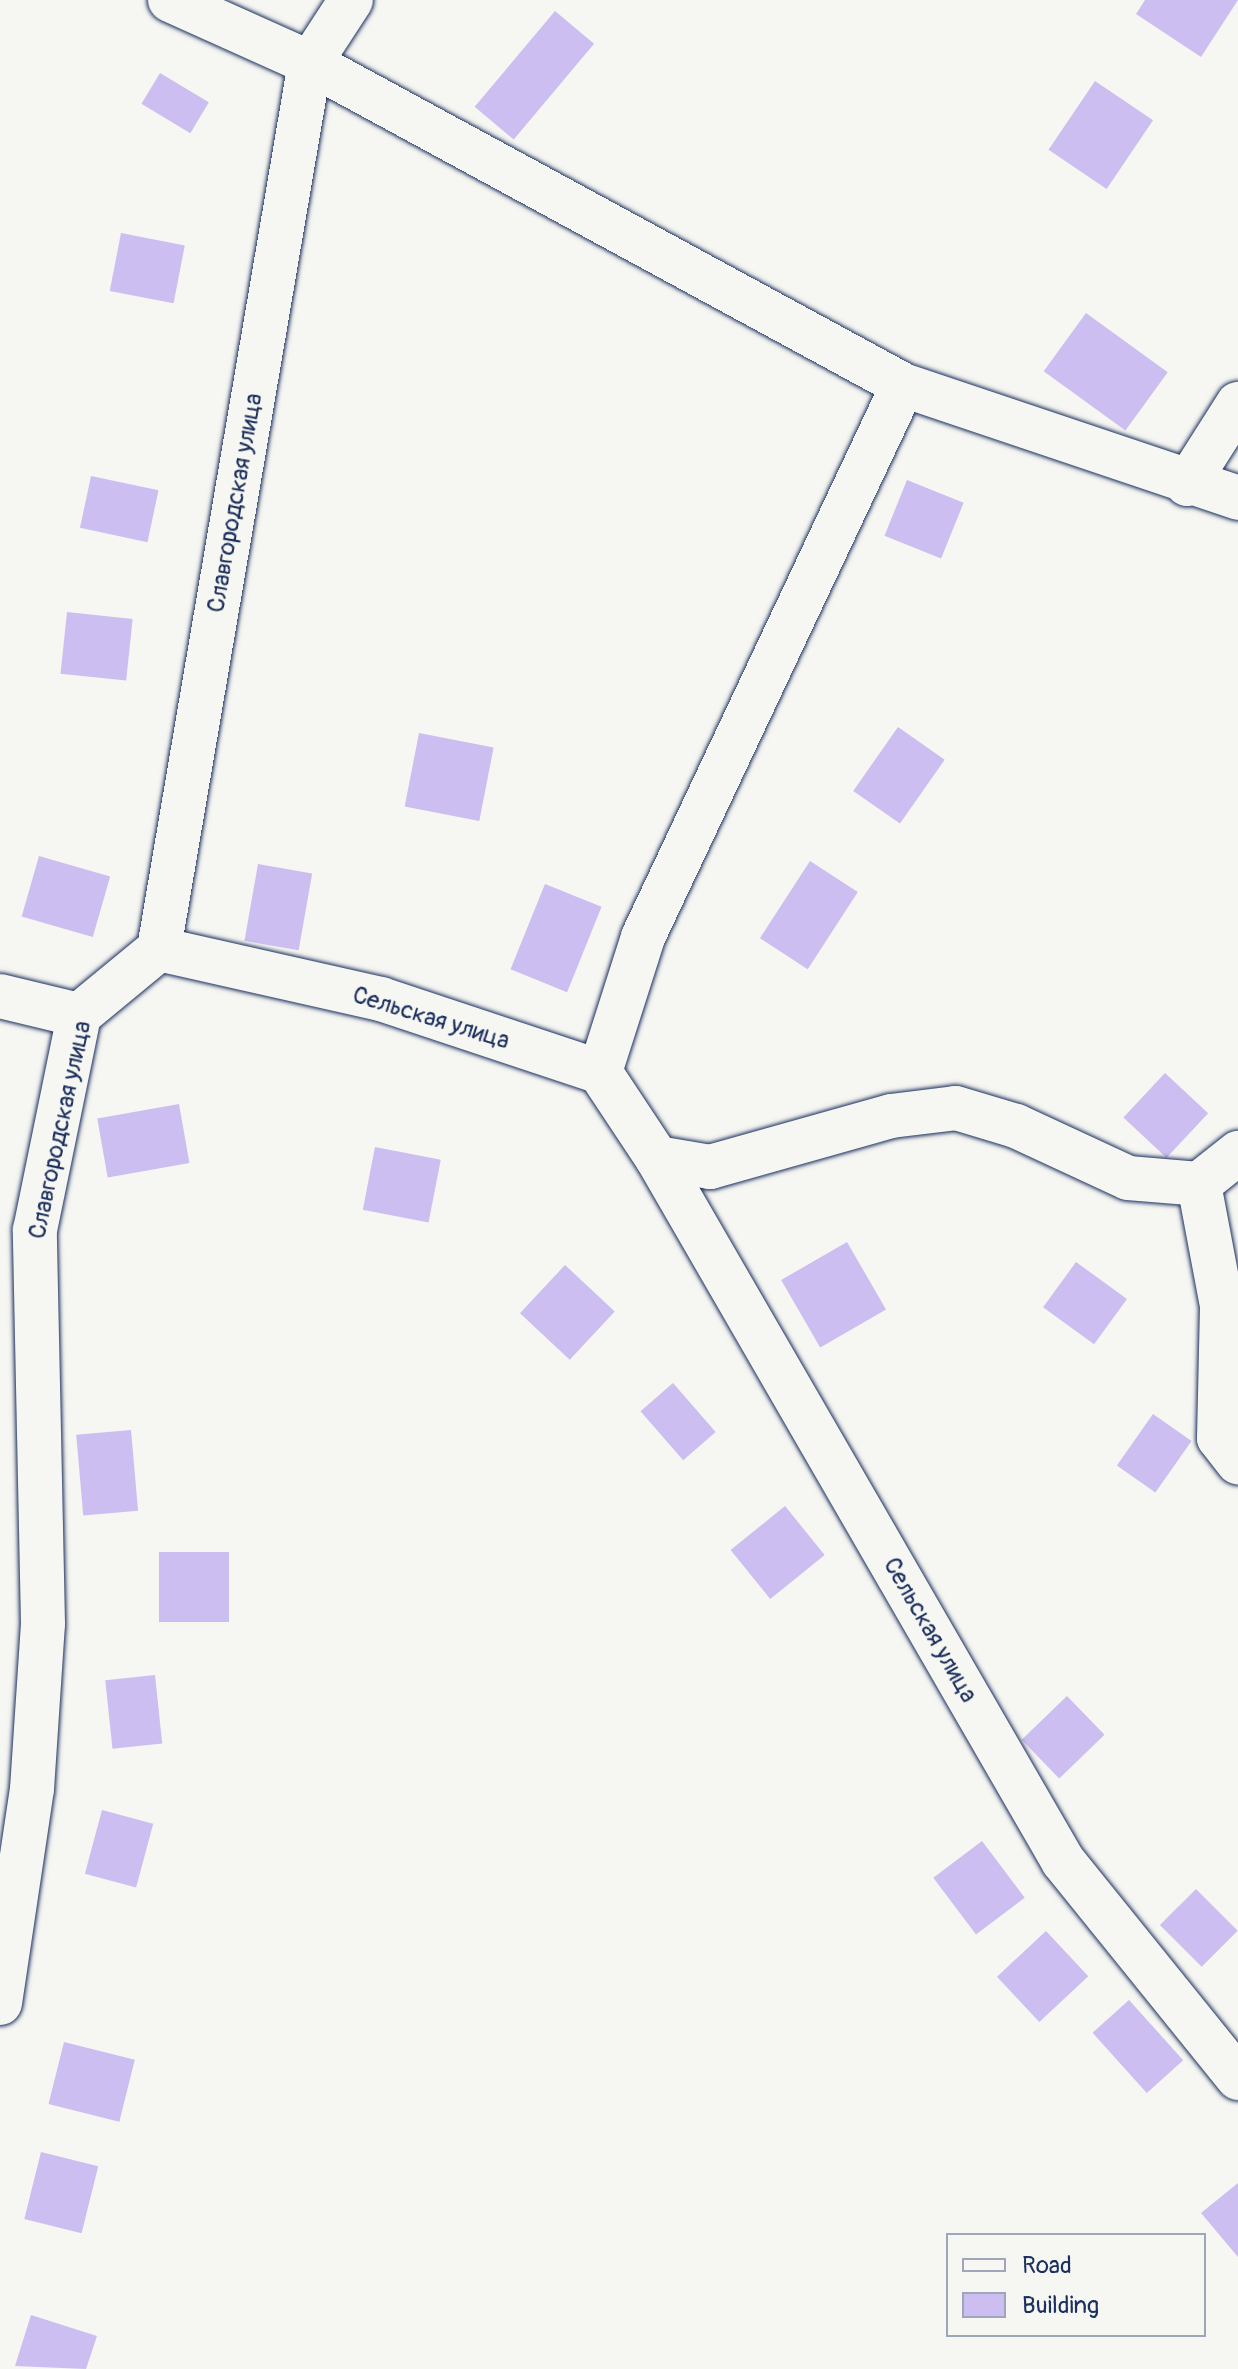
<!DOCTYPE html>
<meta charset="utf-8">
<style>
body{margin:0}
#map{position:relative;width:1238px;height:2369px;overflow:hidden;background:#f6f6f2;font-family:Pangolin,sans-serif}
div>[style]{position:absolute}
.building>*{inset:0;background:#ccbef0;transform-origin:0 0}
.roads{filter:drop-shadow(0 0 2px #1b2f5e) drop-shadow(0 0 2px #1b2f5e)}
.minor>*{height:44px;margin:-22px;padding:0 22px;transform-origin:22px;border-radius:22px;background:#f6f6f2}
span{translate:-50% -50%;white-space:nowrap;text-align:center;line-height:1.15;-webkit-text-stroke:8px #f6f6f2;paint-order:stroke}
.street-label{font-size:24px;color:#1b2f5e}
.legend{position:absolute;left:946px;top:2233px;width:260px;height:104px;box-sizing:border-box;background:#f6f6f2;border:2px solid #9ea6b7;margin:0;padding:10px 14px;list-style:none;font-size:24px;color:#1b2f5e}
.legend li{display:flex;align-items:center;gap:16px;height:40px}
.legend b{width:40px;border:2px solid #9ea6b7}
</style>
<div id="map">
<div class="building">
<div style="clip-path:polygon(1145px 0,1238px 0,1201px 57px,1136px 14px)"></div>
<div style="left:555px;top:11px;width:51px;height:125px;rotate:40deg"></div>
<div style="left:160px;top:73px;width:57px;height:36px;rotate:31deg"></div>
<div style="left:1095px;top:81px;width:70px;height:83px;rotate:34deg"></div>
<div style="left:121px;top:233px;width:65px;height:59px;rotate:11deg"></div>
<div style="left:1086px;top:313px;width:101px;height:72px;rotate:36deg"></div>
<div style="left:91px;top:476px;width:69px;height:53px;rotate:12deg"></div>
<div style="left:907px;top:480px;width:61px;height:60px;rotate:22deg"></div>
<div style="left:67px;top:612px;width:66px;height:62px;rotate:6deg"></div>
<div style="left:898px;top:727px;width:57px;height:78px;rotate:35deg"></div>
<div style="left:419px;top:733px;width:76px;height:75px;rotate:11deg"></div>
<div style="left:39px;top:856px;width:74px;height:63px;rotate:16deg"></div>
<div style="left:810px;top:861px;width:57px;height:92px;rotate:33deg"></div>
<div style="left:258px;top:864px;width:55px;height:78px;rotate:10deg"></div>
<div style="left:545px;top:884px;width:61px;height:92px;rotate:22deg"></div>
<div style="left:1165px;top:1073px;width:59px;height:61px;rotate:43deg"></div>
<div style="left:179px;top:1104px;width:60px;height:83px;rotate:80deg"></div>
<div style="left:375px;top:1147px;width:67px;height:64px;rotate:11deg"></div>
<div style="left:847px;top:1242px;width:78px;height:76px;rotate:60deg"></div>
<div style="left:1076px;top:1262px;width:63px;height:56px;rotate:36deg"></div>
<div style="left:565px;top:1265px;width:68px;height:66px;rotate:43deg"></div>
<div style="left:673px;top:1383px;width:65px;height:43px;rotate:49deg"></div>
<div style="left:1153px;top:1414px;width:47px;height:63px;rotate:35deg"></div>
<div style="left:131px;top:1430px;width:81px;height:55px;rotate:85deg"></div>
<div style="left:785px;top:1506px;width:63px;height:70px;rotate:51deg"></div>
<div style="left:159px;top:1552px;width:70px;height:70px"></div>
<div style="left:155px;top:1675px;width:69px;height:50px;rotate:84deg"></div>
<div style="left:1067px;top:1696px;width:54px;height:63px;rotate:46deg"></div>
<div style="left:102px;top:1810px;width:53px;height:66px;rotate:15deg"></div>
<div style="left:982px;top:1841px;width:71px;height:61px;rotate:53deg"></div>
<div style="left:1196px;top:1889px;width:59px;height:51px;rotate:45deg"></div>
<div style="left:1046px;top:1931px;width:62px;height:67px;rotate:47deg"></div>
<div style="left:1129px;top:2000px;width:81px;height:49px;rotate:48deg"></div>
<div style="left:64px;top:2042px;width:73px;height:64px;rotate:14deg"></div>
<div style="left:41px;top:2152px;width:59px;height:69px;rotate:14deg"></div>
<div style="clip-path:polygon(1238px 2183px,1238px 2257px,1201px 2213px)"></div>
<div style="clip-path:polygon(31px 2315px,97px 2336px,86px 2369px,15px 2366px)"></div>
</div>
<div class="roads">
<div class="minor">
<div style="left:170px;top:0;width:154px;rotate:24.2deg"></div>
<div style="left:310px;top:63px;width:675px;rotate:28.5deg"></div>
<div style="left:903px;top:385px;width:354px;rotate:18.6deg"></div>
<div style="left:1187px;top:484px;width:95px;rotate:-57.5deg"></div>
<div style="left:159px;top:949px;width:228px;rotate:12.7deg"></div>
<div style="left:381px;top:999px;width:231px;rotate:18.4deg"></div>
<div style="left:600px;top:1072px;width:103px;rotate:56.5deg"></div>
<div style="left:657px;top:1158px;width:812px;rotate:59.99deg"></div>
<div style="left:1063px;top:1861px;width:279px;rotate:51.1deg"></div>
<div style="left:0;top:996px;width:81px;rotate:13.5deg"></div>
<div style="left:600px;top:1072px;width:142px;rotate:-72.3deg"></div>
<div style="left:643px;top:937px;width:610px;rotate:-64.78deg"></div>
<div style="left:657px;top:1158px;width:54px;rotate:9.6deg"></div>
<div style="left:710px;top:1167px;width:188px;rotate:-15.7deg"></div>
<div style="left:891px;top:1116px;width:65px;rotate:-7deg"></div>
<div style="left:956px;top:1108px;width:63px;rotate:16.7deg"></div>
<div style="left:1016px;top:1126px;width:123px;rotate:24.9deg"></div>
<div style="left:1128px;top:1178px;width:71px;rotate:4.8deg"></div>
<div style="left:1199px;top:1184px;width:50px;rotate:-38.5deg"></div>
<div style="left:1199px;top:1184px;width:124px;rotate:79.3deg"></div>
<div style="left:1222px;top:1306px;width:132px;rotate:91.3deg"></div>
<div style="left:1219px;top:1438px;width:31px;rotate:52deg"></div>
<div style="left:0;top:2003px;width:216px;rotate:-81.5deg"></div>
<div style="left:32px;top:1789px;width:165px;rotate:-86.2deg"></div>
<div style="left:43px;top:1624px;width:394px;rotate:-91.2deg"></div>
<div style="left:35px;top:1230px;width:219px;rotate:-78.4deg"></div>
<div style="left:79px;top:1015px;width:104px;rotate:-39.5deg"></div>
<div style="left:159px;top:949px;width:899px;rotate:-80.33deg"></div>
<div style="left:310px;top:63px;width:75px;rotate:-56.9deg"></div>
</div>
</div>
<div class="street-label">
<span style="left:235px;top:503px;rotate:-80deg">Славгородская улица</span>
<span style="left:431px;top:1018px;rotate:17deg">Сельская улица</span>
<span style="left:60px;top:1130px;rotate:-78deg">Славгородская улица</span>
<span style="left:930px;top:1630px;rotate:60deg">Сельская улица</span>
</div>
<ul class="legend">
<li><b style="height:10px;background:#f6f6f2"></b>Road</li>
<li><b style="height:22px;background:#ccbef0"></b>Building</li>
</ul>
</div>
